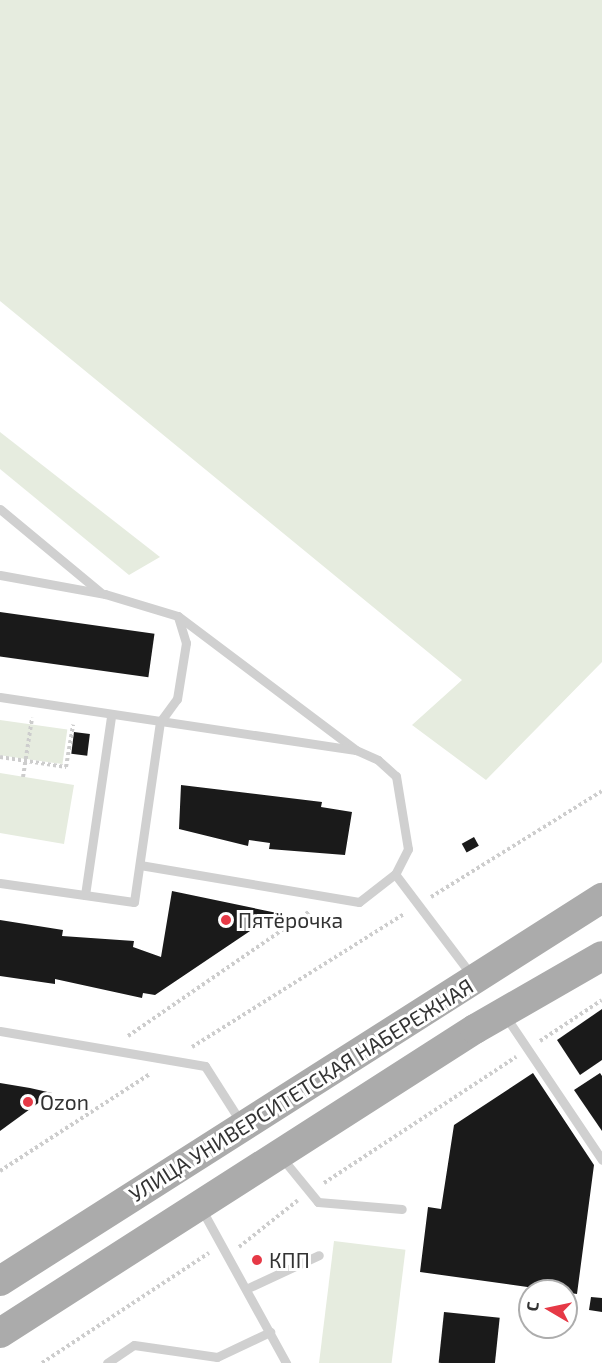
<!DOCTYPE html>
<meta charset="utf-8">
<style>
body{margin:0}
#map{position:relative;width:602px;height:1363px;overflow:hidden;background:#fff;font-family:"Exo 2",sans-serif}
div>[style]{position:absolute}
.green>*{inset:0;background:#e6ecdf;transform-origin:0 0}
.building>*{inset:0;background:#1a1a1a;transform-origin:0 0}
.path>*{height:4px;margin-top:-2px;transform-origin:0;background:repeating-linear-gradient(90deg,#cdcdcd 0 3px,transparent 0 6px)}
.service>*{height:9px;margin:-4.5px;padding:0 4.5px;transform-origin:4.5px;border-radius:4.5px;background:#d0d0d0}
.primary>*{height:30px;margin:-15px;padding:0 15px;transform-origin:15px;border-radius:15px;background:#ababab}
.dots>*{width:16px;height:16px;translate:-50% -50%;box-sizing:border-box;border:3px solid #fff;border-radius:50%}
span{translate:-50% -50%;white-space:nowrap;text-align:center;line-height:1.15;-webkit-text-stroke:6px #fff;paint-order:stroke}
.poi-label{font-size:21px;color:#333}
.left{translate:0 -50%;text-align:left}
.street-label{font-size:21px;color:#333}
.north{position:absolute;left:518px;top:1279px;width:60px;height:60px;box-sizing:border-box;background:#fff;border:2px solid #adadad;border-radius:50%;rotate:279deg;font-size:16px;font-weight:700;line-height:24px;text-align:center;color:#333}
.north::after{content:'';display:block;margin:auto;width:21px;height:27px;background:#e63946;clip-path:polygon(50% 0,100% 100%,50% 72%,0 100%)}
</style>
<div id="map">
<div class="green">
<div style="clip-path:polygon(0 0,602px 0,602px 662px,486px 780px,412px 725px,462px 680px,0 301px)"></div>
<div style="clip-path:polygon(0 432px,160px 557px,129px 575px,0 469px)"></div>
<div style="left:0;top:720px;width:68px;height:35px;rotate:8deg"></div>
<div style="clip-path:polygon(0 773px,74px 785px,64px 844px,0 833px)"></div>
<div style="left:334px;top:1241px;width:72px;height:123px;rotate:7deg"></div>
</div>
<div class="building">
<div style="left:0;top:612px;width:156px;height:44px;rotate:8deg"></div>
<div style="left:74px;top:732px;width:16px;height:22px;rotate:7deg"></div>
<div style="clip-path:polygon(181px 785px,322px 802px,321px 807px,352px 812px,345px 855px,269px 849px,270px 843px,249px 840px,248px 846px,179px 829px)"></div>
<div style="left:474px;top:837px;width:10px;height:14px;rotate:61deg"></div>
<div style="clip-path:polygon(172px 891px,277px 913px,155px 995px,143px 993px,142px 998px,55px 979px,55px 984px,0 976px,0 920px,63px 930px,62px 936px,134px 941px,133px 947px,161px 957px)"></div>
<div style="clip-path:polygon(602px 1009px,602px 1060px,580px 1075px,557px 1040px)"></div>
<div style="clip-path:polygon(533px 1073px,594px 1165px,577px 1294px,420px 1272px,428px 1207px,441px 1209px,454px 1125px)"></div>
<div style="clip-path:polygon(600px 1073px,602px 1076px,602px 1131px,574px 1090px)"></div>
<div style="clip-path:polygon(0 1083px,30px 1088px,52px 1093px,0 1131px)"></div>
<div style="clip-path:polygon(591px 1297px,602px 1298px,602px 1312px,589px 1310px)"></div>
<div style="left:444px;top:1312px;width:56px;height:51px;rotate:6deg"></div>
</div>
<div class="path">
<div style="left:0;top:757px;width:67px;rotate:8.6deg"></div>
<div style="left:66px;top:767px;width:43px;rotate:-80.5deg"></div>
<div style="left:23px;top:777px;width:60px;rotate:-81.3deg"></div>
<div style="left:431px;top:897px;width:201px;rotate:-31.8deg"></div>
<div style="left:128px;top:1036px;width:221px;rotate:-34.5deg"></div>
<div style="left:540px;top:1041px;width:74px;rotate:-33.5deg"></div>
<div style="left:192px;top:1047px;width:250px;rotate:-32.1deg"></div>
<div style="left:0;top:1171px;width:179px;rotate:-32.9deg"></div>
<div style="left:324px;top:1183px;width:230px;rotate:-33.3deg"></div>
<div style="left:239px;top:1247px;width:75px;rotate:-38.5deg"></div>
<div style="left:42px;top:1363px;width:200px;rotate:-33.4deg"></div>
</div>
<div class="service">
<div style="left:0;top:509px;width:130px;rotate:39.7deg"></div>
<div style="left:0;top:575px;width:107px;rotate:10.3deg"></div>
<div style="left:105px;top:594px;width:76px;rotate:16.8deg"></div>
<div style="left:178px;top:616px;width:223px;rotate:37deg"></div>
<div style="left:356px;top:750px;width:24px;rotate:24deg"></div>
<div style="left:378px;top:760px;width:24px;rotate:42deg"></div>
<div style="left:396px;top:776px;width:74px;rotate:80.7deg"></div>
<div style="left:408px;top:849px;width:28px;rotate:117deg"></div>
<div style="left:395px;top:874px;width:129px;rotate:52.9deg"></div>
<div style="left:0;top:697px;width:358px;rotate:8.5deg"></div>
<div style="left:140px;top:865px;width:222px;rotate:9.6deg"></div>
<div style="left:359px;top:902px;width:46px;rotate:-37.9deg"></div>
<div style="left:0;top:883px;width:135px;rotate:8.1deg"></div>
<div style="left:134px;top:902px;width:182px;rotate:-81.8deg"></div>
<div style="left:160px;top:722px;width:29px;rotate:-54deg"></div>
<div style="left:177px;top:699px;width:57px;rotate:-80.9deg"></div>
<div style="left:186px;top:643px;width:28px;rotate:-107deg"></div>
<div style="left:85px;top:895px;width:181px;rotate:-81.7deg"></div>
<div style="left:506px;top:1017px;width:172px;rotate:56.1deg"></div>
<div style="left:0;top:1031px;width:208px;rotate:9.7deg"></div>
<div style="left:205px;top:1066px;width:69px;rotate:57.5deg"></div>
<div style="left:282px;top:1158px;width:57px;rotate:50.7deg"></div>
<div style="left:318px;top:1202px;width:84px;rotate:4.8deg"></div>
<div style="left:202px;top:1210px;width:175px;rotate:61.2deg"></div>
<div style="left:248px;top:1288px;width:78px;rotate:-24.9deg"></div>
<div style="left:107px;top:1363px;width:32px;rotate:-34deg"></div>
<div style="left:134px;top:1345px;width:84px;rotate:8.2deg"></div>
<div style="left:217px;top:1357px;width:59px;rotate:-25.3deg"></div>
</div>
<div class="primary">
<div style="left:0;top:1281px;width:714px;rotate:-32.47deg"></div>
<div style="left:0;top:1333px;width:564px;rotate:-32.62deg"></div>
<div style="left:475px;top:1029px;width:146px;rotate:-29.9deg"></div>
</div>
<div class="dots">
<div style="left:226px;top:920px;background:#e63946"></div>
<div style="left:28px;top:1102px;background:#e63946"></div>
<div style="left:257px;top:1260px;background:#e63946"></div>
</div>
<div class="poi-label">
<span class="left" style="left:238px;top:920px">Пятёрочка</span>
<span class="left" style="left:40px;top:1102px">Ozon</span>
<span class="left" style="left:269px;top:1260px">КПП</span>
</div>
<div class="street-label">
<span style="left:301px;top:1090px;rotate:-32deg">УЛИЦА УНИВЕРСИТЕТСКАЯ НАБЕРЕЖНАЯ</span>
</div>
<div class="north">С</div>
</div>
